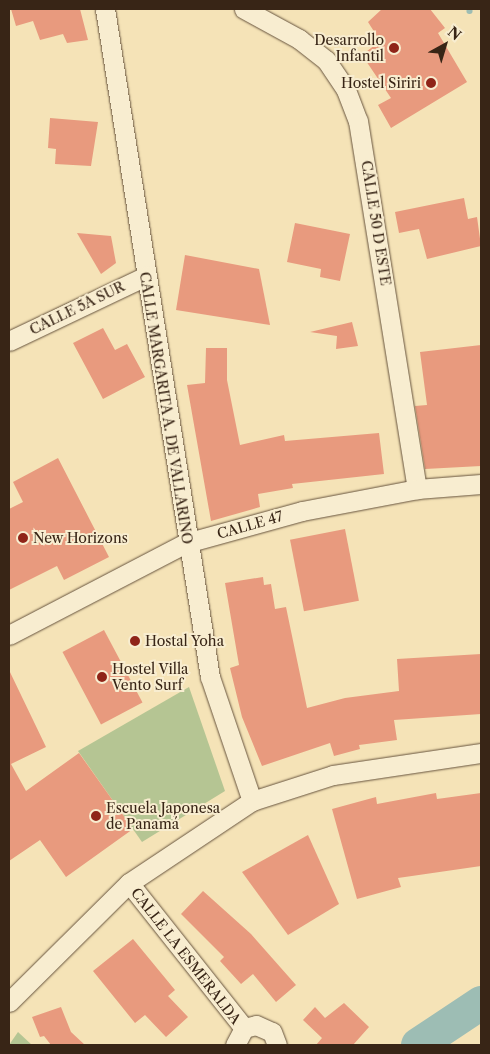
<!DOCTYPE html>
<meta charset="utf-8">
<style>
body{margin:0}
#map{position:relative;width:490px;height:1054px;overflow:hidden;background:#f5e3b7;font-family:"Libre Caslon Text",serif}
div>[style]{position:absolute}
.green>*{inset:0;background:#b5c593}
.stream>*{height:5.5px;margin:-2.75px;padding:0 2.75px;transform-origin:2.75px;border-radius:2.75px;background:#9dbdb4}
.river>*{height:34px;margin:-17px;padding:0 17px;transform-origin:17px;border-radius:17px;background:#9dbdb4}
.building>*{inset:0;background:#e89a7e;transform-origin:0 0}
.roads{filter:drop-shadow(0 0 1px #67543e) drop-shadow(0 0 1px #67543e)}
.minor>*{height:19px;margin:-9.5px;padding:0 9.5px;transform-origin:9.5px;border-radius:9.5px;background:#f8edd0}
.dots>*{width:14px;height:14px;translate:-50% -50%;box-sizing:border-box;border:2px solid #f8edd0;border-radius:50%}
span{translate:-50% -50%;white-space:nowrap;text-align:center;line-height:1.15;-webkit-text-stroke:4px #f8edd0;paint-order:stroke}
.poi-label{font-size:14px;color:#382516}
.right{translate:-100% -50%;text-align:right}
.left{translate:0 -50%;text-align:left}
.street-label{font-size:14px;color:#382516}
.frame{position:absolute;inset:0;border:10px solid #382516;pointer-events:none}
.north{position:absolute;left:420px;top:20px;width:50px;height:50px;-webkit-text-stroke:4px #f8edd0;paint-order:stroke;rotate:39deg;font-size:14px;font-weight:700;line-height:20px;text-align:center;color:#382516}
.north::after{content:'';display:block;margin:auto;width:18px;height:22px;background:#382516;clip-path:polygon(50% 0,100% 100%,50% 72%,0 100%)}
</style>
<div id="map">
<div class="green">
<div style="clip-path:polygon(189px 687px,225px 791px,142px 842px,78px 751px)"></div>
<div style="clip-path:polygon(18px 1032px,32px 1045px,9px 1045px)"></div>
</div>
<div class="stream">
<div style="left:470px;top:9px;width:2px;rotate:90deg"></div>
</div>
<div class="river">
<div style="left:418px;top:1045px;width:76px;rotate:-33.7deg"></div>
</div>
<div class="building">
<div style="clip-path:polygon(11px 9px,80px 9px,88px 40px,67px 43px,63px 34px,40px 40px,33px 21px,16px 26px)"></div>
<div style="clip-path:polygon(382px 9px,430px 9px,445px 28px,438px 33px,467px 82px,391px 128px,378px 105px,391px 98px,362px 55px,380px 41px,368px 22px)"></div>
<div style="clip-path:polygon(50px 118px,98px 122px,91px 166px,55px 164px,56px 149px,48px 148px)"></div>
<div style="clip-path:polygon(464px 198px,468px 219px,477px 217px,481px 246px,427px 259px,419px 229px,399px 233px,395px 212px)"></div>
<div style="clip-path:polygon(295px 223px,350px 234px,340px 281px,320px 277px,321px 269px,287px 262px)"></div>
<div style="clip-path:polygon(77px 233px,111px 236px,116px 263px,101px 274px)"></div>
<div style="clip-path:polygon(185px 255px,259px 269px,270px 325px,176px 310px)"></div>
<div style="clip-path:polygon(352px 322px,358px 346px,336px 349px,337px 336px,310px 332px)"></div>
<div style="clip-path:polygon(103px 328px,115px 350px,127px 344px,145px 377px,103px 399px,73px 343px)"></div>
<div style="clip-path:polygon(481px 345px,481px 466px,425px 469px,415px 406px,427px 405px,420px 352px)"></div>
<div style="clip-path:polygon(206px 348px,227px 348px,227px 380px,240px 445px,284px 435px,285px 441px,379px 433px,384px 474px,292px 484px,293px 488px,258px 494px,260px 507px,211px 521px,187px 385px,205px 383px)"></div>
<div style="clip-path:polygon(58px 458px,109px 557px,64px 580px,57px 566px,9px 590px,9px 509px,23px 502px,13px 482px)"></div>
<div style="left:345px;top:529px;width:73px;height:56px;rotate:79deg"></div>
<div style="clip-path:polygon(263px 577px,264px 585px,271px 584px,275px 609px,286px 607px,307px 708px,345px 698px,399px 691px,397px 659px,481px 654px,481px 714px,394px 720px,397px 740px,359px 745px,360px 749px,334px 756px,330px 743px,262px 766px,242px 717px,230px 668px,239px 665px,225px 583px)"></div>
<div style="left:104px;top:630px;width:82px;height:47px;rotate:62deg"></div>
<div style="clip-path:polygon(9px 670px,46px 747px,11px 764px,26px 791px,79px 753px,133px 829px,66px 877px,40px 840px,9px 861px)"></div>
<div style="clip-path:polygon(436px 793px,437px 799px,481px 793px,481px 866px,398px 878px,401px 887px,357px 899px,332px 809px,376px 797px,377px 804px)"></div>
<div style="clip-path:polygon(308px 835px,339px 904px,288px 935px,242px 872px)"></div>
<div style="clip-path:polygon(203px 891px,251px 934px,296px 985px,276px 1002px,253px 974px,241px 984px,220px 961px,224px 957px,181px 914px)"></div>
<div style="clip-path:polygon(133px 939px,175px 990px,168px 996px,188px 1017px,166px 1037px,145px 1015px,135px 1023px,93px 971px)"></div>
<div style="clip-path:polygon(344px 1003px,369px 1027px,353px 1045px,316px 1045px,322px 1038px,303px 1020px,315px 1007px,325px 1018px)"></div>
<div style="clip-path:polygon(61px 1007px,71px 1032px,85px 1045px,51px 1045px,44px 1036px,40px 1037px,32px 1017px)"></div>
</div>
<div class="roads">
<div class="minor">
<div style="left:105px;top:9px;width:676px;rotate:81.07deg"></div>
<div style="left:210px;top:677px;width:131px;rotate:71.3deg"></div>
<div style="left:244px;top:9px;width:63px;rotate:28.6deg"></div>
<div style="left:299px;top:39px;width:34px;rotate:38deg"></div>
<div style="left:326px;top:60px;width:36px;rotate:56deg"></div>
<div style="left:346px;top:90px;width:33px;rotate:69deg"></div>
<div style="left:358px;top:121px;width:373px;rotate:80.9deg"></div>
<div style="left:9px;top:341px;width:152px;rotate:-25.4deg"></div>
<div style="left:9px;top:635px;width:199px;rotate:-27.5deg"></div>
<div style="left:186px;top:543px;width:120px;rotate:-15.4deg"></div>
<div style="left:302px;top:511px;width:117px;rotate:-10.8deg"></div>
<div style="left:417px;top:489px;width:64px;rotate:-4.5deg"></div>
<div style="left:129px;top:883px;width:185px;rotate:51.6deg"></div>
<div style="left:9px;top:1002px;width:169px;rotate:-44.8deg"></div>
<div style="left:129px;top:883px;width:148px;rotate:-33.7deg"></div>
<div style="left:252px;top:801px;width:85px;rotate:-17.8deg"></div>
<div style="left:333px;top:775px;width:150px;rotate:-8.5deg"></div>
<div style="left:235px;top:1045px;width:19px;rotate:-62deg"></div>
<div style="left:244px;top:1028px;width:12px;rotate:-14deg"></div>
<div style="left:256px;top:1025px;width:17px;rotate:24deg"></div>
<div style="left:272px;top:1032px;width:14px;rotate:69deg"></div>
</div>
</div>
<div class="dots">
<div style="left:394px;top:48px;background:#8f2418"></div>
<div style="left:431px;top:83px;background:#8f2418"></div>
<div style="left:23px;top:538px;background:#8f2418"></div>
<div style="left:135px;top:641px;background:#8f2418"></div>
<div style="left:102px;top:677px;background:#8f2418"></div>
<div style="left:96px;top:816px;background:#8f2418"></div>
</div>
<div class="poi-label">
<span class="right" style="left:384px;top:48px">Desarrollo<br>Infantil</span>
<span class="right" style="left:421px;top:83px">Hostel Siriri</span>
<span class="left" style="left:33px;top:538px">New Horizons</span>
<span class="left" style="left:145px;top:641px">Hostal Yoha</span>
<span class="left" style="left:112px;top:677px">Hostel Villa<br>Vento Surf</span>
<span class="left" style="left:106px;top:816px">Escuela Japonesa<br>de Panamá</span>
</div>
<div class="street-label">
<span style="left:376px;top:223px;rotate:81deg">CALLE 50 D ESTE</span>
<span style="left:77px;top:308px;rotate:-26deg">CALLE 5A SUR</span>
<span style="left:166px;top:408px;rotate:81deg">CALLE MARGARITA A. DE VALLARINO</span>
<span style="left:250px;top:525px;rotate:-16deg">CALLE 47</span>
<span style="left:186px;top:956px;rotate:52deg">CALLE LA ESMERALDA</span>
</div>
<div class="frame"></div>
<div class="north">N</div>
</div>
